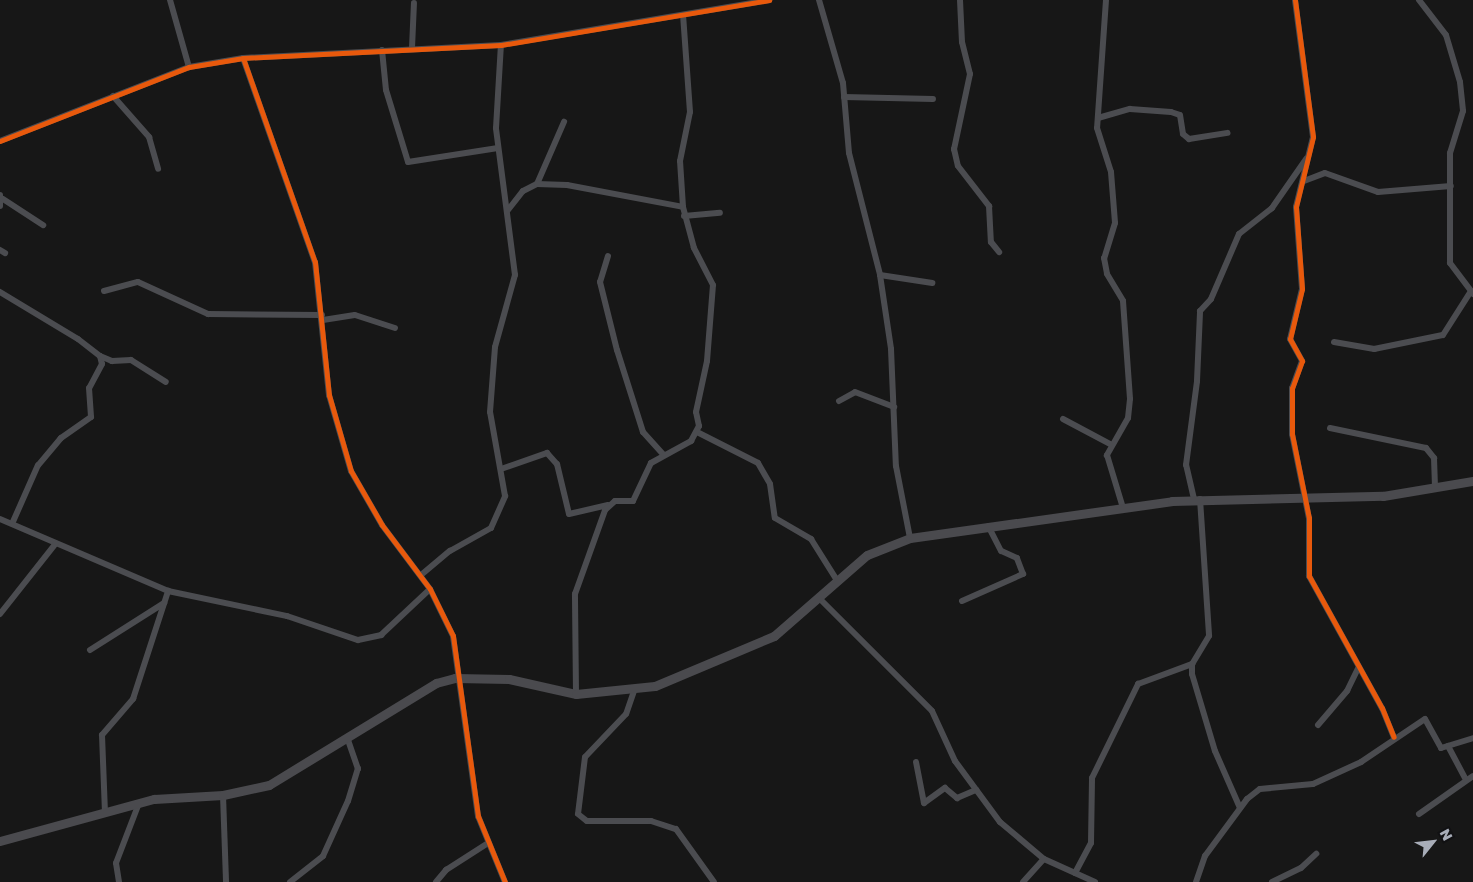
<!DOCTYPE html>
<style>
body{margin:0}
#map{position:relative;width:1473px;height:882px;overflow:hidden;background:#171717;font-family:"Golos Text",sans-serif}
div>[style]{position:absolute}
.street>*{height:6px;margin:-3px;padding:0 3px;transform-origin:3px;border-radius:3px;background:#4b4c50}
.secondary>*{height:9px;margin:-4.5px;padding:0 4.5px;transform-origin:4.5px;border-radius:4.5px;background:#4a4a4e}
.cycleway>*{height:5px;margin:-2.5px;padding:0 2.5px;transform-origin:2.5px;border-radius:2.5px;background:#e8590c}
span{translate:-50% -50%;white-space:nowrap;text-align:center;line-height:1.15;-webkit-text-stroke:4px #111113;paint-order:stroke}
.north{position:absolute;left:1408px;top:817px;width:50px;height:50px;-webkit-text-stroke:4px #111113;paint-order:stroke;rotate:61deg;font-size:14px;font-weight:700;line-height:20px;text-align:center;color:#a8adb8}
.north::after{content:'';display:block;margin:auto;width:18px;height:22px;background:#a8adb8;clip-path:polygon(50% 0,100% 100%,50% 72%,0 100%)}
</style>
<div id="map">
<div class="street">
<div style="left:170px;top:0;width:70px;rotate:74.2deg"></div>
<div style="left:819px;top:0;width:86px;rotate:73.9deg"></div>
<div style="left:843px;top:83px;width:70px;rotate:85.1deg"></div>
<div style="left:849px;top:153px;width:126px;rotate:75.7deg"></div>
<div style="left:880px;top:275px;width:75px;rotate:81.5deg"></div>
<div style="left:891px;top:349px;width:117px;rotate:87.6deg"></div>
<div style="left:896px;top:466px;width:73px;rotate:79deg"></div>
<div style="left:960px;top:0;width:42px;rotate:87.3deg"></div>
<div style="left:962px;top:42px;width:33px;rotate:76deg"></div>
<div style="left:970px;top:74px;width:77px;rotate:102deg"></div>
<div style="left:954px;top:149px;width:17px;rotate:77deg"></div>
<div style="left:958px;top:166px;width:51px;rotate:52.2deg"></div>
<div style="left:989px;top:206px;width:36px;rotate:87deg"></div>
<div style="left:991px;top:242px;width:13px;rotate:51deg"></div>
<div style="left:1106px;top:0;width:128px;rotate:94deg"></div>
<div style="left:1097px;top:128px;width:46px;rotate:72.3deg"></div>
<div style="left:1111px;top:172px;width:51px;rotate:85.5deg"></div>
<div style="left:1115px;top:223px;width:37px;rotate:107deg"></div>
<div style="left:1104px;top:258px;width:16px;rotate:79deg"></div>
<div style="left:1107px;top:274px;width:31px;rotate:59deg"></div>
<div style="left:1123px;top:301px;width:98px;rotate:85.9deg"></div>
<div style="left:1130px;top:399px;width:19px;rotate:96deg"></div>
<div style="left:1128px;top:418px;width:43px;rotate:119.6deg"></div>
<div style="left:1107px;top:455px;width:55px;rotate:73.2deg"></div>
<div style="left:1295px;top:0;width:138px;rotate:82.5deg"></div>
<div style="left:1313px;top:137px;width:72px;rotate:103.7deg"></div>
<div style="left:1296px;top:207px;width:82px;rotate:85.8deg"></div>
<div style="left:1302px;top:289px;width:51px;rotate:103.5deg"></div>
<div style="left:1290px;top:339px;width:25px;rotate:61deg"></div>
<div style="left:1302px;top:361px;width:29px;rotate:110deg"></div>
<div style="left:1292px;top:388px;width:46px;rotate:90deg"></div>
<div style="left:1292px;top:434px;width:86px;rotate:78.6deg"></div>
<div style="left:1309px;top:518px;width:58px;rotate:90deg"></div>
<div style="left:1309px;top:576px;width:151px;rotate:61.1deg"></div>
<div style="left:1382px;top:708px;width:31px;rotate:68deg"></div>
<div style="left:1419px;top:0;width:44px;rotate:52.4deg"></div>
<div style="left:1446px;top:35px;width:49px;rotate:73.4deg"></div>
<div style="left:1460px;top:82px;width:29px;rotate:84deg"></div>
<div style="left:1463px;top:111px;width:44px;rotate:107.2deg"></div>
<div style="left:1450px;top:153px;width:110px;rotate:90deg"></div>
<div style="left:1450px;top:263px;width:39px;rotate:53deg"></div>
<div style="left:412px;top:48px;width:45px;rotate:-87.5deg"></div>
<div style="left:382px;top:50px;width:40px;rotate:84.3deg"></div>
<div style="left:386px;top:90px;width:75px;rotate:73deg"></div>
<div style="left:408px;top:162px;width:91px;rotate:-8.8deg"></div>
<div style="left:243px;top:58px;width:216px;rotate:70.6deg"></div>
<div style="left:315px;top:262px;width:134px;rotate:84deg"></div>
<div style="left:329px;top:395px;width:79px;rotate:73.9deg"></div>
<div style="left:351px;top:471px;width:62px;rotate:60.1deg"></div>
<div style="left:382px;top:525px;width:80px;rotate:53.1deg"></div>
<div style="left:430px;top:589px;width:52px;rotate:63.9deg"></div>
<div style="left:453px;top:636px;width:182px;rotate:82.1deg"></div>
<div style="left:478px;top:816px;width:71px;rotate:67.8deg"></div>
<div style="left:113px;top:96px;width:55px;rotate:48.7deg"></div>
<div style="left:149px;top:137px;width:33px;rotate:74deg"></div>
<div style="left:844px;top:97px;width:89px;rotate:1.3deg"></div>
<div style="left:1098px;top:118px;width:33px;rotate:-16deg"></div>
<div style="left:1130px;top:109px;width:41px;rotate:4.2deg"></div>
<div style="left:1171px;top:112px;width:9px;rotate:18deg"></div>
<div style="left:1180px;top:115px;width:19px;rotate:81deg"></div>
<div style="left:1183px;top:134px;width:8px;rotate:40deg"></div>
<div style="left:1189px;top:139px;width:39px;rotate:-9deg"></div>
<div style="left:0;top:141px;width:203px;rotate:-21.4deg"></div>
<div style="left:189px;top:67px;width:55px;rotate:-9.5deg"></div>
<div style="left:243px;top:58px;width:258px;rotate:-2.9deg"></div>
<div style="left:501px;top:45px;width:272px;rotate:-9.5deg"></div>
<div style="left:1304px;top:181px;width:22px;rotate:-21deg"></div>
<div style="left:1325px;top:173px;width:56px;rotate:19.7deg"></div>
<div style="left:1378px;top:192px;width:73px;rotate:-4.7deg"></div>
<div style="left:537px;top:184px;width:68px;rotate:-66.5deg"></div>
<div style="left:0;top:195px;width:11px;rotate:90deg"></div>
<div style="left:3px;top:199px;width:48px;rotate:33deg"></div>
<div style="left:508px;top:210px;width:24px;rotate:-52deg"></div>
<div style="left:523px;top:191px;width:16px;rotate:-27deg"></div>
<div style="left:537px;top:184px;width:30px;rotate:2deg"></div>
<div style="left:567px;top:185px;width:118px;rotate:10.7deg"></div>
<div style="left:684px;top:216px;width:36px;rotate:-5deg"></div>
<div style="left:0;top:250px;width:6px;rotate:31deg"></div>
<div style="left:608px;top:256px;width:27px;rotate:107deg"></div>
<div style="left:600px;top:282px;width:70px;rotate:76deg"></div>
<div style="left:617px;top:350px;width:86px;rotate:72.4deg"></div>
<div style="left:643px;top:432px;width:31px;rotate:48deg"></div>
<div style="left:880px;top:275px;width:53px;rotate:8.7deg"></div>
<div style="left:104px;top:291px;width:35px;rotate:-15deg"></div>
<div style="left:138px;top:282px;width:77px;rotate:24.6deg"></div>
<div style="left:208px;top:314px;width:114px;rotate:0.5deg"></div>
<div style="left:0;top:292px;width:91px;rotate:31.1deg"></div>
<div style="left:78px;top:339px;width:28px;rotate:38deg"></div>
<div style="left:100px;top:356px;width:8px;rotate:76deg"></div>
<div style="left:102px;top:364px;width:27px;rotate:118deg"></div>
<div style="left:89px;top:388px;width:29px;rotate:86deg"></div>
<div style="left:91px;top:417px;width:37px;rotate:145deg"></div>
<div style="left:61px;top:438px;width:35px;rotate:130deg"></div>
<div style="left:38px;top:465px;width:64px;rotate:113.8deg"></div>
<div style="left:323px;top:320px;width:32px;rotate:-9deg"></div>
<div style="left:355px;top:315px;width:42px;rotate:18deg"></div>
<div style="left:1334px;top:342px;width:41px;rotate:9.9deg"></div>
<div style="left:1374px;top:349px;width:70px;rotate:-11.5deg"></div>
<div style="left:1443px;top:335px;width:52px;rotate:-57.5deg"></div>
<div style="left:100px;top:356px;width:13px;rotate:23deg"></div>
<div style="left:112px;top:361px;width:19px;rotate:-3deg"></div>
<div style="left:131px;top:360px;width:41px;rotate:32.2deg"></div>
<div style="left:839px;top:401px;width:18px;rotate:-29deg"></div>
<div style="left:855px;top:392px;width:42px;rotate:21deg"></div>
<div style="left:1063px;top:419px;width:53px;rotate:28deg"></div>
<div style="left:1330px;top:428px;width:98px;rotate:11.8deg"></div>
<div style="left:1426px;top:448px;width:13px;rotate:51deg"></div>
<div style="left:1434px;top:458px;width:29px;rotate:88deg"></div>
<div style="left:697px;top:432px;width:68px;rotate:26.9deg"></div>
<div style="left:758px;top:463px;width:24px;rotate:60deg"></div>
<div style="left:770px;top:484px;width:34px;rotate:82deg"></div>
<div style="left:775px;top:518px;width:42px;rotate:30.3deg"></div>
<div style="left:811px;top:539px;width:51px;rotate:57.9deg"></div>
<div style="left:501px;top:469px;width:49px;rotate:-19.2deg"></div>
<div style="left:547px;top:453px;width:15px;rotate:48deg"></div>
<div style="left:557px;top:464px;width:51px;rotate:76.5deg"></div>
<div style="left:569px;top:514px;width:40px;rotate:-13deg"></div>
<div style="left:1194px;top:499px;width:35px;rotate:-103deg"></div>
<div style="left:1186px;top:465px;width:85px;rotate:-82.5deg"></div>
<div style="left:1197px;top:381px;width:70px;rotate:-87.5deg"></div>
<div style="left:1200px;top:311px;width:16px;rotate:-47deg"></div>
<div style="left:1211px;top:299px;width:71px;rotate:-66.7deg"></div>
<div style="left:1239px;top:234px;width:42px;rotate:-38.2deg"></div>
<div style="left:1272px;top:208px;width:60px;rotate:-55.2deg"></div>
<div style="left:1200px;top:499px;width:137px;rotate:86.2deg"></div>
<div style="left:1209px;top:636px;width:33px;rotate:121deg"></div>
<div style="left:1192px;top:664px;width:10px;rotate:90deg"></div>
<div style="left:1192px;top:674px;width:80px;rotate:73.4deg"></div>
<div style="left:1215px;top:751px;width:62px;rotate:66.3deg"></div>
<div style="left:0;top:519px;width:183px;rotate:23.2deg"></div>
<div style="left:168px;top:591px;width:122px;rotate:11.9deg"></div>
<div style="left:287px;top:616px;width:75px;rotate:18.7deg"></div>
<div style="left:358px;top:640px;width:24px;rotate:-12deg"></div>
<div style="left:381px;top:635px;width:67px;rotate:-43.2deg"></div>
<div style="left:421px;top:575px;width:38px;rotate:-40deg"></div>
<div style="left:450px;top:551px;width:47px;rotate:-29.3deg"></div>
<div style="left:491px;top:528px;width:35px;rotate:-66deg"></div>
<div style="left:505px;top:496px;width:85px;rotate:-100.1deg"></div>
<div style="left:490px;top:412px;width:65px;rotate:-85.6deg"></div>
<div style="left:495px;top:347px;width:75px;rotate:-74.5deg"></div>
<div style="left:515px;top:275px;width:148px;rotate:-97.4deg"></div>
<div style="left:496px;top:128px;width:83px;rotate:-86.6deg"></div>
<div style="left:820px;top:599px;width:158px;rotate:45deg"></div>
<div style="left:932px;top:711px;width:55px;rotate:65.3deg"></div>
<div style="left:955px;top:761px;width:76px;rotate:53.6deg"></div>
<div style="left:1000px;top:822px;width:57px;rotate:40.1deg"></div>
<div style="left:1044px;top:859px;width:56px;rotate:24.3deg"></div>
<div style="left:962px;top:601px;width:67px;rotate:-23.9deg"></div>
<div style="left:1023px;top:574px;width:17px;rotate:-111deg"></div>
<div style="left:1017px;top:558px;width:17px;rotate:-156deg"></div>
<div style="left:1001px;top:551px;width:28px;rotate:-117deg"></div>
<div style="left:0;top:614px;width:90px;rotate:-51.7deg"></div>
<div style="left:90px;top:650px;width:88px;rotate:-32.4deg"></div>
<div style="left:634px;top:691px;width:24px;rotate:109deg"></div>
<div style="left:626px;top:714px;width:59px;rotate:133.6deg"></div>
<div style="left:585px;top:757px;width:57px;rotate:97deg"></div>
<div style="left:578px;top:814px;width:11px;rotate:38deg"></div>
<div style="left:587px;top:821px;width:64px"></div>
<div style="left:651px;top:821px;width:26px;rotate:18deg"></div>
<div style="left:676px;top:829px;width:65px;rotate:54.4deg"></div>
<div style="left:576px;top:694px;width:100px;rotate:-90.6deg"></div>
<div style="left:575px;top:594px;width:89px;rotate:-70.3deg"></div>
<div style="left:605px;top:510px;width:13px;rotate:-42deg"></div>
<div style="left:615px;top:501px;width:18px"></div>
<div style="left:633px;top:501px;width:42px;rotate:-64.7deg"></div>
<div style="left:651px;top:463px;width:46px;rotate:-28.8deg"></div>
<div style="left:691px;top:441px;width:17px;rotate:-62deg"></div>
<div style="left:699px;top:426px;width:14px;rotate:-102deg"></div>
<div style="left:696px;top:412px;width:52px;rotate:-77.8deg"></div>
<div style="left:707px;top:361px;width:76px;rotate:-85.5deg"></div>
<div style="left:713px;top:285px;width:42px;rotate:-117.2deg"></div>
<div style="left:694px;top:248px;width:42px;rotate:-105deg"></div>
<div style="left:683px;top:207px;width:46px;rotate:-93.7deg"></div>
<div style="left:680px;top:161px;width:50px;rotate:-78.5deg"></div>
<div style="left:690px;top:112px;width:97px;rotate:-94.1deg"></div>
<div style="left:1318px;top:725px;width:45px;rotate:-49.5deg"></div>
<div style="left:1347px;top:691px;width:25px;rotate:-64deg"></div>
<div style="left:1448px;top:746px;width:36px;rotate:62deg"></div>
<div style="left:916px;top:762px;width:42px;rotate:79deg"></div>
<div style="left:924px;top:803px;width:26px;rotate:-36deg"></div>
<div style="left:945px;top:788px;width:16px;rotate:40deg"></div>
<div style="left:957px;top:798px;width:21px;rotate:-23deg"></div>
<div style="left:223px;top:795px;width:87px;rotate:88deg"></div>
<div style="left:105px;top:813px;width:78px;rotate:-92.2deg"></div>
<div style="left:102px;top:735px;width:48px;rotate:-49.3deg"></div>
<div style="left:133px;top:699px;width:114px;rotate:-72deg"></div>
<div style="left:1419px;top:814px;width:66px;rotate:-35.1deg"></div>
<div style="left:1075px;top:873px;width:34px;rotate:-62deg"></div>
<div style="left:1091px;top:843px;width:65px;rotate:-89.1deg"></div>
<div style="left:1092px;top:778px;width:105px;rotate:-63.9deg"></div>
<div style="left:1138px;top:684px;width:58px;rotate:-20.3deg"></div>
<div style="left:119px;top:882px;width:19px;rotate:-99deg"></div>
<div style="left:116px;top:863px;width:64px;rotate:-69deg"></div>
<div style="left:290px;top:882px;width:42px;rotate:-38.2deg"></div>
<div style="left:323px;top:856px;width:60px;rotate:-65.6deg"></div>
<div style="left:348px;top:801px;width:34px;rotate:-73deg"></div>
<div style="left:358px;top:769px;width:31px;rotate:-109deg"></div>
<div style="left:436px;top:882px;width:16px;rotate:-50deg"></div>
<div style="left:446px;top:870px;width:50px;rotate:-32.7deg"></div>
<div style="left:1023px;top:882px;width:31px;rotate:-48deg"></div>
<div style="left:1196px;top:882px;width:28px;rotate:-71deg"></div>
<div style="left:1205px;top:856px;width:71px;rotate:-53.6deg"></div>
<div style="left:1247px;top:799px;width:16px;rotate:-38deg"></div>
<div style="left:1260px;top:789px;width:53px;rotate:-5.4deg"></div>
<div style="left:1313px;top:784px;width:53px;rotate:-24.6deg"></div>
<div style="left:1361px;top:762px;width:77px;rotate:-33.9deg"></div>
<div style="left:1425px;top:719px;width:33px;rotate:61deg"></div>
<div style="left:1441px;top:748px;width:34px;rotate:-17deg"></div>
<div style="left:1272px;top:882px;width:32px;rotate:-26deg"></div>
<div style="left:1301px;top:868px;width:21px;rotate:-43deg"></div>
</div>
<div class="secondary">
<div style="left:0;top:841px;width:160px;rotate:-15.3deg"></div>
<div style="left:154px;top:799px;width:69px;rotate:-3.3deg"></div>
<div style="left:223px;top:795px;width:47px;rotate:-12.3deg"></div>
<div style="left:269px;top:785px;width:196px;rotate:-31.4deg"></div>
<div style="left:436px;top:683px;width:20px;rotate:-15deg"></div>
<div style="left:455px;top:678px;width:54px;rotate:1.1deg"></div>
<div style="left:509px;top:679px;width:69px;rotate:12.6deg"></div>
<div style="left:576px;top:694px;width:79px;rotate:-5.8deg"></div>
<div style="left:655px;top:686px;width:129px;rotate:-22.8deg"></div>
<div style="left:774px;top:636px;width:123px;rotate:-41.1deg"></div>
<div style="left:867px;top:555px;width:46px;rotate:-21.6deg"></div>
<div style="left:910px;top:538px;width:265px;rotate:-8deg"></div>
<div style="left:1172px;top:501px;width:211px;rotate:-1.4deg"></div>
<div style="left:1383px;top:496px;width:91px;rotate:-9.5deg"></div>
</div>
<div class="cycleway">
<div style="left:1295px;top:0;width:138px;rotate:82.5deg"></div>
<div style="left:1313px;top:137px;width:72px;rotate:103.7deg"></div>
<div style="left:1296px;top:207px;width:82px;rotate:85.8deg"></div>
<div style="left:1302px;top:289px;width:51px;rotate:103.5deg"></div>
<div style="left:1290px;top:339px;width:25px;rotate:61deg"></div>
<div style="left:1302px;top:361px;width:29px;rotate:110deg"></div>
<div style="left:1292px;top:388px;width:46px;rotate:90deg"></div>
<div style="left:1292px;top:434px;width:86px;rotate:78.6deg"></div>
<div style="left:1309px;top:518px;width:58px;rotate:90deg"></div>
<div style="left:1309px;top:576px;width:151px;rotate:61.1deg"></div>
<div style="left:1382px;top:708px;width:31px;rotate:68deg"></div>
<div style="left:243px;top:58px;width:216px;rotate:70.6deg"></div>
<div style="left:315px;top:262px;width:134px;rotate:84deg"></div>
<div style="left:329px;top:395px;width:79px;rotate:73.9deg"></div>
<div style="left:351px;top:471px;width:62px;rotate:60.1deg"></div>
<div style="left:382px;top:525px;width:80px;rotate:53.1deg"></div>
<div style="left:430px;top:589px;width:52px;rotate:63.9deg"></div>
<div style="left:453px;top:636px;width:182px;rotate:82.1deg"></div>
<div style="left:478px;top:816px;width:71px;rotate:67.8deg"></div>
<div style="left:0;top:141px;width:203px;rotate:-21.4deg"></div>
<div style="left:189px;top:67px;width:55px;rotate:-9.5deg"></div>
<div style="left:243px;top:58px;width:258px;rotate:-2.9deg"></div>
<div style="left:501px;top:45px;width:272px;rotate:-9.5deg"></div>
</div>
<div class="north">N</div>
</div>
